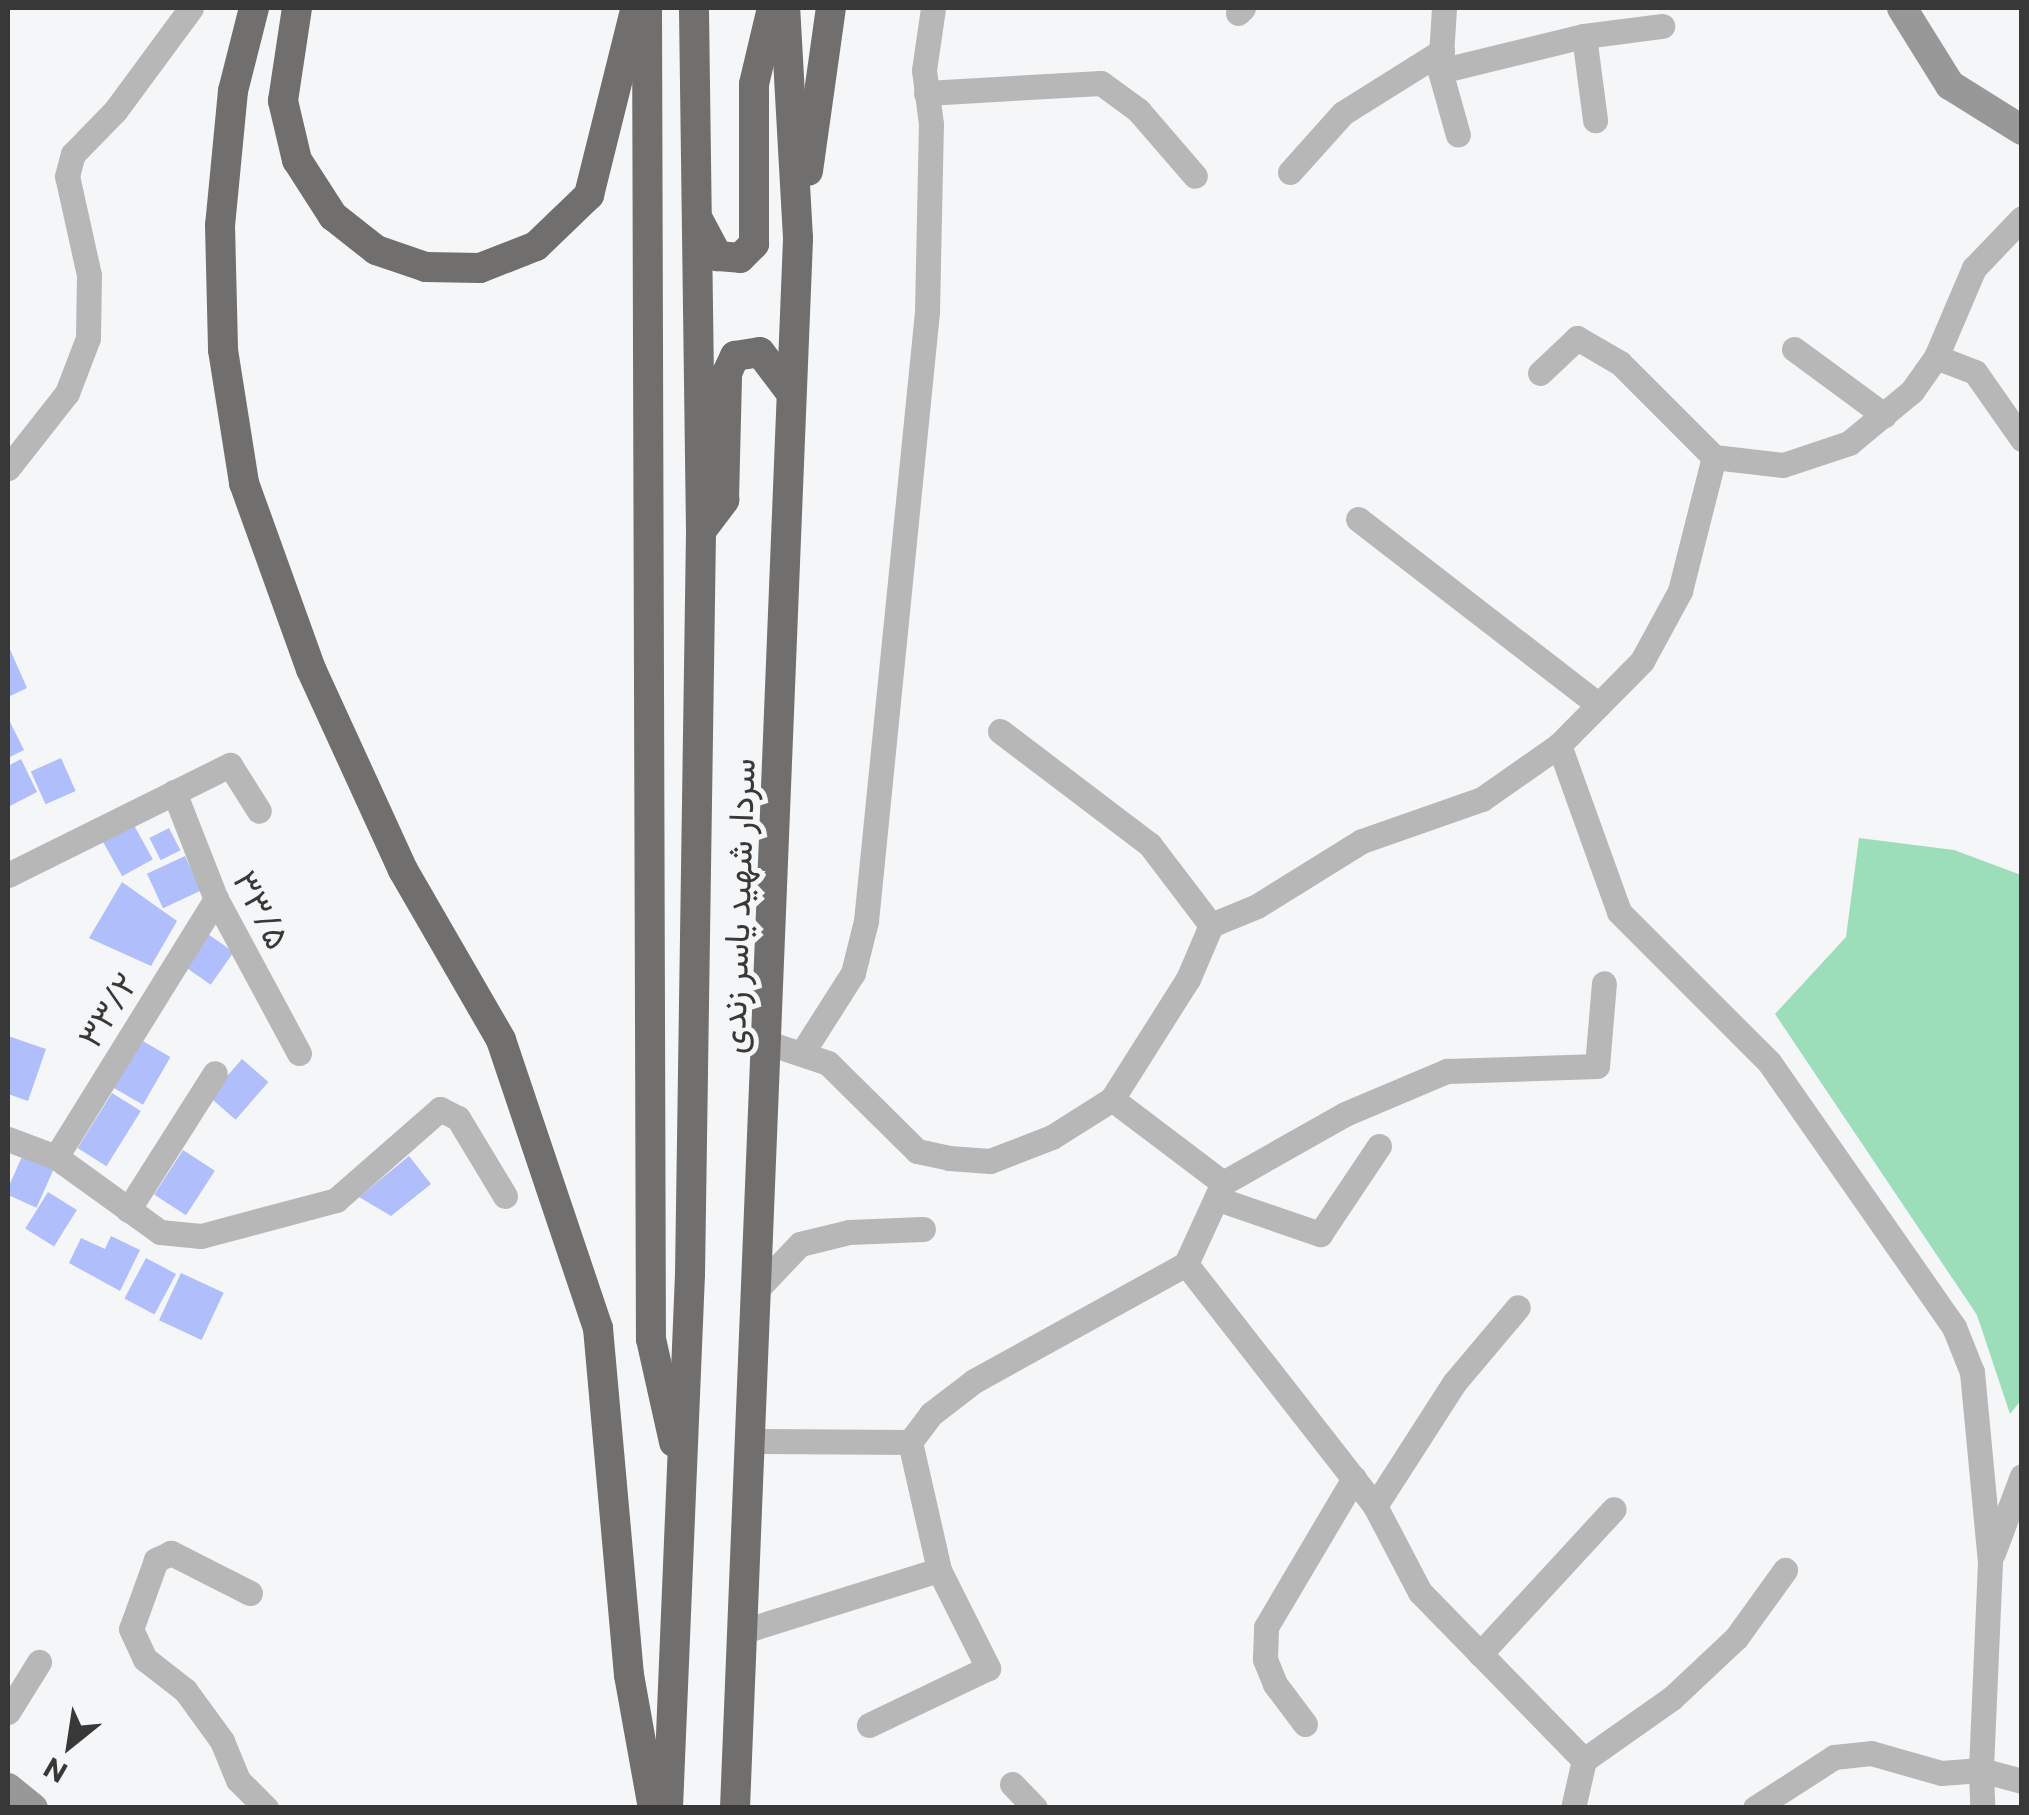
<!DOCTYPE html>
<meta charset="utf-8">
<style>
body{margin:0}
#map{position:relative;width:2029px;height:1815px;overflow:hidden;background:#f5f6f7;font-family:Commissioner,Vazirmatn,sans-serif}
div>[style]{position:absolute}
.green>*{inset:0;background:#9cdeb9}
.building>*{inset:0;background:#b0bffb;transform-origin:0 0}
.street>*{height:25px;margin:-12.5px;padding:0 12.5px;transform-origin:12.5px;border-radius:12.5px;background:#b7b7b7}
.secondary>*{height:30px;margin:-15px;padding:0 15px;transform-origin:15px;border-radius:15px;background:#999898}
.highway>*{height:30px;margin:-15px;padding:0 15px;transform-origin:15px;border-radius:15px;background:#706f6e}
span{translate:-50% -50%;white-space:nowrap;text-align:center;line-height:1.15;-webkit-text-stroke:10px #f5f6f7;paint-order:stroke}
.street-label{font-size:35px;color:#383838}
.frame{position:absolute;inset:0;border:10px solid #383838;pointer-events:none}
.north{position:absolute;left:20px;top:1695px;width:100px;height:100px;-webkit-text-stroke:8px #f5f6f7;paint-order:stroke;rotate:210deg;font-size:28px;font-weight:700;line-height:40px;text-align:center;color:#383838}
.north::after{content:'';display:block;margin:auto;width:35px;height:45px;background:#383838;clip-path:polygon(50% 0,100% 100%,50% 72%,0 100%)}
</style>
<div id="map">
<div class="green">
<div style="clip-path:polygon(1859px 838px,1954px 850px,2021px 875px,2022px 1399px,2010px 1414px,1977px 1315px,1775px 1014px,1846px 937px)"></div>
</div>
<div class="building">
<div style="clip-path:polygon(8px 645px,27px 688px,8px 697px)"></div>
<div style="clip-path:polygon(8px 718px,24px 750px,8px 758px)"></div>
<div style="left:61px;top:758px;width:36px;height:33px;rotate:66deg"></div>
<div style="clip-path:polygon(21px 759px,37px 792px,8px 807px,8px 766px)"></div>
<div style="left:131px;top:820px;width:45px;height:35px;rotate:61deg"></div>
<div style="left:169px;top:828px;width:25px;height:22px;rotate:63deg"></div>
<div style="left:185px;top:856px;width:38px;height:42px;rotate:65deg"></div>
<div style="clip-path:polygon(122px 882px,177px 921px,151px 966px,89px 938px)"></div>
<div style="left:205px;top:932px;width:35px;height:40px;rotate:35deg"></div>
<div style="clip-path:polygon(8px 1036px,46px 1049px,28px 1101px,8px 1094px)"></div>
<div style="left:141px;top:1040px;width:34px;height:55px;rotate:30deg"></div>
<div style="left:242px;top:1059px;width:35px;height:50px;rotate:41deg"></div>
<div style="left:112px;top:1093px;width:34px;height:65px;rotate:32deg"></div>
<div style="left:25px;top:1150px;width:34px;height:48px;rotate:24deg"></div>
<div style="left:183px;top:1150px;width:38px;height:53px;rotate:33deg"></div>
<div style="clip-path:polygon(409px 1156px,431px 1184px,391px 1216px,359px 1197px)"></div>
<div style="left:48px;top:1192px;width:34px;height:43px;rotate:32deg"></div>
<div style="clip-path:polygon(111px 1236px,140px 1250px,120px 1291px,69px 1263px,81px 1238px,105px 1249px)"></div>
<div style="left:146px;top:1258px;width:34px;height:46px;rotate:28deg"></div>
<div style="left:181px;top:1273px;width:47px;height:52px;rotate:25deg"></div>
</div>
<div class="street">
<div style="left:1444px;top:8px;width:63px;rotate:93.6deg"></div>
<div style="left:1440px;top:71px;width:66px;rotate:74.3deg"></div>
<div style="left:1238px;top:13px;width:7px;rotate:-45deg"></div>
<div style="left:1584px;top:36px;width:85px;rotate:82.5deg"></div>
<div style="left:1440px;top:71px;width:148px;rotate:-13.7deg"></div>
<div style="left:1584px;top:36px;width:79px;rotate:-7.3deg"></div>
<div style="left:926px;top:93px;width:175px;rotate:-3.3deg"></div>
<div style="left:1101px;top:83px;width:46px;rotate:36.1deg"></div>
<div style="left:1138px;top:110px;width:87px;rotate:49.2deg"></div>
<div style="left:1290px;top:172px;width:79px;rotate:-48.1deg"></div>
<div style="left:1343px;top:113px;width:117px;rotate:-32.1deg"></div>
<div style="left:1794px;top:349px;width:112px;rotate:36.3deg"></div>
<div style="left:1936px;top:357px;width:42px;rotate:21deg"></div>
<div style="left:1975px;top:372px;width:82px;rotate:55deg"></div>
<div style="left:1540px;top:373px;width:51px;rotate:-43.4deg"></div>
<div style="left:1577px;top:338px;width:50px;rotate:30.2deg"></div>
<div style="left:1620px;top:363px;width:133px;rotate:45deg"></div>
<div style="left:8px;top:468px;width:95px;rotate:-51.8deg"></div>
<div style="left:67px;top:393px;width:59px;rotate:-69.1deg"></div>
<div style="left:88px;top:338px;width:63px;rotate:-89.1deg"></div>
<div style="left:89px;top:275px;width:101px;rotate:-102.5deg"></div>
<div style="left:67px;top:176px;width:23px;rotate:-75deg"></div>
<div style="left:73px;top:154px;width:60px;rotate:-45.7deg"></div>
<div style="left:115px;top:111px;width:128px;rotate:-53.6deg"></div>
<div style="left:1358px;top:519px;width:304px;rotate:37.7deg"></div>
<div style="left:1000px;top:731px;width:188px;rotate:37.2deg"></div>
<div style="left:1150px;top:845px;width:101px;rotate:52.7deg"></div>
<div style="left:1559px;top:745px;width:177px;rotate:70.2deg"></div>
<div style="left:1619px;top:912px;width:212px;rotate:45deg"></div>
<div style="left:1769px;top:1062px;width:323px;rotate:55.1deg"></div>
<div style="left:1954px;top:1327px;width:48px;rotate:68.2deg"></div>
<div style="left:1972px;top:1372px;width:191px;rotate:84.6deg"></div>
<div style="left:1990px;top:1562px;width:208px;rotate:92.5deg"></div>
<div style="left:1981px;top:1770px;width:42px;rotate:15deg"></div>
<div style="left:174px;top:792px;width:115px;rotate:68.6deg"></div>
<div style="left:216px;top:899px;width:175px;rotate:61.7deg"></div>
<div style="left:8px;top:875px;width:248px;rotate:-26.4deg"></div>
<div style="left:230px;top:765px;width:54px;rotate:57.8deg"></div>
<div style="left:768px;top:1043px;width:63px;rotate:18.4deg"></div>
<div style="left:828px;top:1063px;width:125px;rotate:44.7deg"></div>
<div style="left:917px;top:1151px;width:33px;rotate:12deg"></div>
<div style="left:949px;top:1158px;width:41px;rotate:4.2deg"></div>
<div style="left:990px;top:1161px;width:66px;rotate:-21.2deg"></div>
<div style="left:1052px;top:1137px;width:71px;rotate:-32.3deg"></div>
<div style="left:1112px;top:1099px;width:142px;rotate:-57.7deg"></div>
<div style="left:1188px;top:979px;width:59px;rotate:-66.9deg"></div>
<div style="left:1211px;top:925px;width:50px;rotate:-22.4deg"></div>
<div style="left:1257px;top:906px;width:123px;rotate:-31.8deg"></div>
<div style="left:1362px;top:841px;width:127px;rotate:-19.3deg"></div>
<div style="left:1482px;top:799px;width:94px;rotate:-35deg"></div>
<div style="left:1559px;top:745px;width:118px;rotate:-45.3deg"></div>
<div style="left:1642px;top:661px;width:80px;rotate:-61.5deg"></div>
<div style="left:1680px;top:591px;width:138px;rotate:-75.8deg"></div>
<div style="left:1714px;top:457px;width:69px;rotate:6.6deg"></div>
<div style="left:1783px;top:465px;width:70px;rotate:-18.4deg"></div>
<div style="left:1849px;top:443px;width:82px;rotate:-39.5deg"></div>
<div style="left:1912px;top:391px;width:42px;rotate:-54.8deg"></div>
<div style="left:1936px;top:357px;width:97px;rotate:-66.9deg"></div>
<div style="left:1974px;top:268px;width:69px;rotate:-46.2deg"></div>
<div style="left:802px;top:1053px;width:95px;rotate:-57.5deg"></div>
<div style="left:853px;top:973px;width:54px;rotate:-76deg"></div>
<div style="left:866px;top:921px;width:612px;rotate:-84.28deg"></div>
<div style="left:927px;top:312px;width:188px;rotate:-88.8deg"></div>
<div style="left:931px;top:124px;width:54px;rotate:-97.4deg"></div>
<div style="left:924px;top:70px;width:63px;rotate:-81.7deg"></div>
<div style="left:1112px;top:1099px;width:139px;rotate:37.1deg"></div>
<div style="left:1223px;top:1183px;width:89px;rotate:114.6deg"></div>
<div style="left:8px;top:1139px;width:51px;rotate:20.6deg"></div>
<div style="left:56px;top:1157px;width:128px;rotate:35.8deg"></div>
<div style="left:160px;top:1232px;width:41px;rotate:5.6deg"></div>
<div style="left:201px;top:1236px;width:140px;rotate:-14.9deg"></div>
<div style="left:336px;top:1200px;width:138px;rotate:-41.2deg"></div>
<div style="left:440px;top:1109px;width:20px;rotate:27deg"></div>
<div style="left:458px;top:1118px;width:91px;rotate:58.9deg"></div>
<div style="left:56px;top:1157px;width:304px;rotate:-58.2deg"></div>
<div style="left:1223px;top:1183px;width:140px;rotate:-29.5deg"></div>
<div style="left:1345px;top:1114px;width:111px;rotate:-22.9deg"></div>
<div style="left:1447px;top:1071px;width:150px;rotate:-1.9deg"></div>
<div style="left:1597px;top:1066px;width:83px;rotate:-85.2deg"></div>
<div style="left:1221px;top:1200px;width:105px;rotate:19deg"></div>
<div style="left:1320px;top:1234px;width:106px;rotate:-56.2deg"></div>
<div style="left:128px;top:1210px;width:162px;rotate:-57.6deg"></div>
<div style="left:757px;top:1289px;width:62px;rotate:-46.3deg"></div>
<div style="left:800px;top:1244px;width:50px;rotate:-13.8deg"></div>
<div style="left:849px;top:1232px;width:74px;rotate:-2.3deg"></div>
<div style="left:749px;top:1441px;width:161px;rotate:0.4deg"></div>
<div style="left:910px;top:1442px;width:35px;rotate:-53deg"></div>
<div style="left:931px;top:1414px;width:54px;rotate:-37.5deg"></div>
<div style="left:974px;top:1381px;width:242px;rotate:-28.9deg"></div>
<div style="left:1186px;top:1264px;width:307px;rotate:52deg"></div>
<div style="left:1375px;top:1506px;width:97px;rotate:62.4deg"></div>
<div style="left:1420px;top:1592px;width:235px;rotate:45.7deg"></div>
<div style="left:1584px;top:1760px;width:49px;rotate:102.9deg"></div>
<div style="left:910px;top:1442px;width:131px;rotate:77.2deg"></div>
<div style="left:1375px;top:1506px;width:146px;rotate:-57.3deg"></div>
<div style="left:1454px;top:1383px;width:99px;rotate:-49.9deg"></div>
<div style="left:1993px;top:1553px;width:82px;rotate:-69.4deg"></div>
<div style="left:250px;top:1593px;width:89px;rotate:-153.1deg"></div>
<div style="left:171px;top:1553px;width:17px;rotate:155deg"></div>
<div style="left:156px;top:1560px;width:73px;rotate:109.9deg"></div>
<div style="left:131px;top:1629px;width:33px;rotate:65deg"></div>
<div style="left:145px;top:1659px;width:51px;rotate:37.8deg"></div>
<div style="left:185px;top:1690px;width:63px;rotate:54deg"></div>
<div style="left:222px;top:1741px;width:42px;rotate:67.7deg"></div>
<div style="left:238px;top:1780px;width:40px;rotate:45deg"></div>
<div style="left:747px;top:1630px;width:201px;rotate:-17.4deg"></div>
<div style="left:939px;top:1570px;width:110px;rotate:63.4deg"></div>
<div style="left:988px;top:1668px;width:132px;rotate:154.4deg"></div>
<div style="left:1480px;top:1654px;width:197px;rotate:-47.3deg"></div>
<div style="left:8px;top:1712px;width:59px;rotate:-58.2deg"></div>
<div style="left:1305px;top:1724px;width:50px;rotate:-126.9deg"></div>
<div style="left:1275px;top:1684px;width:27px;rotate:-112deg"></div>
<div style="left:1265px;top:1659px;width:32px;rotate:-88deg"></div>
<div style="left:1266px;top:1627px;width:173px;rotate:-59.4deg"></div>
<div style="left:1584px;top:1760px;width:108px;rotate:-35.2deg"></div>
<div style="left:1672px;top:1698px;width:88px;rotate:-43.2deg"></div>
<div style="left:1736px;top:1638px;width:84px;rotate:-54.2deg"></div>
<div style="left:1012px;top:1784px;width:33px;rotate:46deg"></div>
<div style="left:1755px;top:1808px;width:94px;rotate:-32.8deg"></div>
<div style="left:1834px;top:1757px;width:37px;rotate:-6deg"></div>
<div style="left:1871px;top:1753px;width:73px;rotate:15.9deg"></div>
<div style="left:1941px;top:1773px;width:40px;rotate:-4.3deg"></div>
<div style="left:1981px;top:1770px;width:38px;rotate:88deg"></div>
</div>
<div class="secondary">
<div style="left:1902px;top:8px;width:91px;rotate:58.1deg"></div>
<div style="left:1950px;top:85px;width:85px;rotate:32deg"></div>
<div style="left:8px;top:1788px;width:32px;rotate:39deg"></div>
</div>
<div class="highway">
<div style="left:254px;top:8px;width:86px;rotate:104.2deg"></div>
<div style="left:233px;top:91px;width:135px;rotate:95.5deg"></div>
<div style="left:220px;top:225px;width:125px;rotate:88.6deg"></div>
<div style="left:223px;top:350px;width:135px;rotate:81deg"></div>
<div style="left:244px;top:483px;width:198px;rotate:70.2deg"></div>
<div style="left:311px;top:669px;width:221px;rotate:65.4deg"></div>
<div style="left:403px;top:870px;width:196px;rotate:60deg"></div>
<div style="left:501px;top:1040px;width:304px;rotate:71.4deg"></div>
<div style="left:598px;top:1328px;width:348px;rotate:84.9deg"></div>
<div style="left:629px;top:1675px;width:135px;rotate:79.8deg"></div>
<div style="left:297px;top:8px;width:94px;rotate:98.6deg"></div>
<div style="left:283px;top:101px;width:61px;rotate:76.7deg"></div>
<div style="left:297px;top:160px;width:67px;rotate:57.3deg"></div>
<div style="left:333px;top:216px;width:55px;rotate:38.3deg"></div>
<div style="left:376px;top:250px;width:53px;rotate:18.8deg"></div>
<div style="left:426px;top:267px;width:54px;rotate:1.1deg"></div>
<div style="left:480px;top:268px;width:60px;rotate:-21.4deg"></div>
<div style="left:536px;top:246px;width:74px;rotate:-43.9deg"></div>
<div style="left:589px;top:195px;width:191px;rotate:-76deg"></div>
<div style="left:647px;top:8px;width:1331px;rotate:89.83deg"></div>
<div style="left:651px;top:1339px;width:106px;rotate:77.4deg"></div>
<div style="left:808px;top:171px;width:165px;rotate:-82deg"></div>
<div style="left:699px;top:221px;width:40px;rotate:62deg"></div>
<div style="left:718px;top:256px;width:22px;rotate:5deg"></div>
<div style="left:740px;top:258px;width:20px;rotate:-45deg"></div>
<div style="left:754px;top:244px;width:160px;rotate:-90deg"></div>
<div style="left:754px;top:84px;width:78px;rotate:-76.7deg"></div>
<div style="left:701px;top:531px;width:39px;rotate:-53deg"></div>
<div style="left:724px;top:500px;width:127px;rotate:-88.6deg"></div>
<div style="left:727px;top:373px;width:19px;rotate:-65deg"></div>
<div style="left:735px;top:356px;width:25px;rotate:-9deg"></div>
<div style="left:760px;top:352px;width:46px;rotate:52.9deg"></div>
<div style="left:668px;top:1808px;width:534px;rotate:-87.64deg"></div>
<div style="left:690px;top:1274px;width:743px;rotate:-89.15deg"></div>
<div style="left:701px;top:531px;width:523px;rotate:-90.77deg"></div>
<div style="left:735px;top:1808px;width:1571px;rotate:-87.7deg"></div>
<div style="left:798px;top:238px;width:230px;rotate:-93.2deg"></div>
</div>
<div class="street-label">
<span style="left:736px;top:906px;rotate:-88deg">سردار شهید یاسر زندی</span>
<span style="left:263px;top:909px;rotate:63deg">۳۳/۵</span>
<span style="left:106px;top:1009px;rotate:-58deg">۳۳/۲</span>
</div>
<div class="frame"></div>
<div class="north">N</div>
</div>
